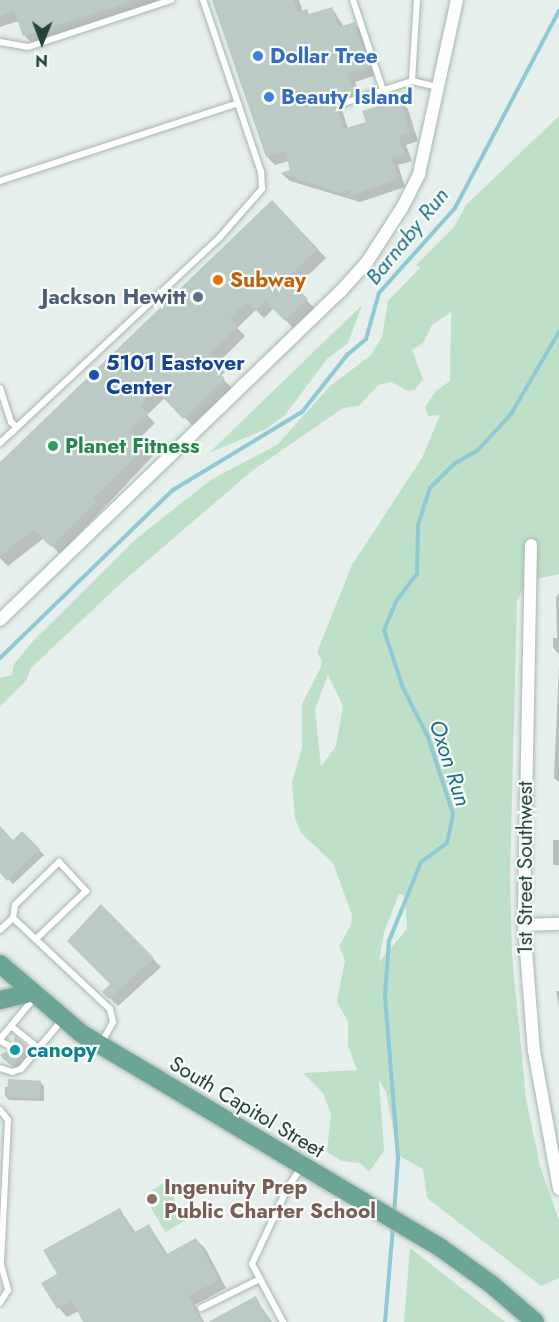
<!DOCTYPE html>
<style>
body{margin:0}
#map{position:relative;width:559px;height:1322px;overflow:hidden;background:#e6efeb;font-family:Jost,sans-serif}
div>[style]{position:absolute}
.green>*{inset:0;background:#bfe0c8;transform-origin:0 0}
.shadow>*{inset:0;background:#0003;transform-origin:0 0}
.stream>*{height:4px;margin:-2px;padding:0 2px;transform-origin:2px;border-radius:2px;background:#8ec9d4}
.building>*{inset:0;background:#bbcac4;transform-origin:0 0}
.roads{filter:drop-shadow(0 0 2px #a8b8b2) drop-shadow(0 0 2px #a8b8b2)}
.service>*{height:6px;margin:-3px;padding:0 3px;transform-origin:3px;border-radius:3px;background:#fff}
.minor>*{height:12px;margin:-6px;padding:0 6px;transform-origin:6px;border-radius:6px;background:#fff}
.primary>*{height:18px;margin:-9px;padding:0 9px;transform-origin:9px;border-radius:9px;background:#6aa596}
.dots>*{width:16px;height:16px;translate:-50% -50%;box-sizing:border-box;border:3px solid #f7fbf9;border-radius:50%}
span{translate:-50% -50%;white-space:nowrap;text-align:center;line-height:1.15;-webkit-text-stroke:4.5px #f7fbf9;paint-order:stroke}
.shop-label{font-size:21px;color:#366cbe;font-weight:700}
.left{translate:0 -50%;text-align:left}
.food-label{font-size:21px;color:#c56008;font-weight:700}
.service-label{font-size:21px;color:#4e5e75;font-weight:700}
.right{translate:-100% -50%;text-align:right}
.transit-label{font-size:21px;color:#164399;font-weight:700}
.leisure-label{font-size:21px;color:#27864d;font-weight:700}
.street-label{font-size:21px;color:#24423a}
.culture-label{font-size:21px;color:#0d838f;font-weight:700}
.education-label{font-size:21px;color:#785e54;font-weight:700}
.water-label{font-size:22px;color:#1c6f80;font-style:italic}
.north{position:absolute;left:12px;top:12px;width:60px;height:60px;-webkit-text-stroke:4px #f7fbf9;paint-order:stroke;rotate:181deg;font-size:16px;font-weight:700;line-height:24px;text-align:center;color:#24423a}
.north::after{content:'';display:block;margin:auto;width:21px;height:27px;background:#24423a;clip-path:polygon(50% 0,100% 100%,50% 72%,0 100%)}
</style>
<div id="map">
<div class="green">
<div style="clip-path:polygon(evenodd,559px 116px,559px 574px,527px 581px,517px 601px,510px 876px,512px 955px,526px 1099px,540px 1166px,559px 1220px,559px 1278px,541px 1286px,427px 1198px,423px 1169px,398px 1155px,386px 1092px,379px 1080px,384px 1151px,369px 1172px,360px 1163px,342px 1161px,327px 1152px,331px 1114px,323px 1093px,303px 1073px,357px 1070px,348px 1046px,348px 1022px,337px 1002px,345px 960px,339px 946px,351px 925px,352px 915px,333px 863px,301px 833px,295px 818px,292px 782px,302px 748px,302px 704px,320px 669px,322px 661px,317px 652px,352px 565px,422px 458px,440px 415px,428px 416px,425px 407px,436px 391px,450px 381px,451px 312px,432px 325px,423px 343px,412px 350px,423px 379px,415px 390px,408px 391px,391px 382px,378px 385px,359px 406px,343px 408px,252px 471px,119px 585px,31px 668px,26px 681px,0 706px,0 678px,12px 675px,14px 664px,33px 641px,137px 538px,212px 479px,277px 445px,330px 386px,370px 356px,382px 337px,388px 301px,420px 268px,416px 265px,454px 227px,466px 205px,559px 116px,328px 675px,343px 706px,336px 746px,321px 767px,315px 709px,328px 675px,559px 116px,399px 894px,405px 896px,407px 929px,379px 962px,384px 932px,399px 894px)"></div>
<div style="clip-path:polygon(362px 305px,348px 343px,327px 359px,285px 415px,266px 429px,209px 453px)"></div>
<div style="left:164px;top:1183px;width:43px;height:24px;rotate:59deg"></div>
<div style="clip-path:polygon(410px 1248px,505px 1322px,404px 1322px)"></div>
</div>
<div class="shadow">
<div style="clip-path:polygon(0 0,172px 0,33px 44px,24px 35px,19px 21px,0 27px)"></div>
<div style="clip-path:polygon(214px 0,299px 0,303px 12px,311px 15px,332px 8px,344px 27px,354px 23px,363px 32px,377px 75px,355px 82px,361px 99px,341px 106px,348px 129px,367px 123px,400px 101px,408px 109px,418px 141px,406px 145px,412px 161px,398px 165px,405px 187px,360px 202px,290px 181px,282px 174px,292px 171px,289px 161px,275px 165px,267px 157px)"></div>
<div style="clip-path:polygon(272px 202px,326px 258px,295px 288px,315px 309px,294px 329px,274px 308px,264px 318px,256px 310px,237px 328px,245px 336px,217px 364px,225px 372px,220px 376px,232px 388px,193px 426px,165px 398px,147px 415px,155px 423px,138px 440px,153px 456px,60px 554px,44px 538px,8px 566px,0 558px,0 465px)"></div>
<div style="clip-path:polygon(559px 592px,559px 655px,553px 647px,553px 638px,557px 638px,556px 598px)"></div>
<div style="clip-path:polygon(559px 665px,559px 782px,554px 778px)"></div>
<div style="clip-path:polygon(0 828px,13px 842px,22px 833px,44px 855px,13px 884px,0 871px)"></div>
<div style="left:553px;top:840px;width:6px;height:25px"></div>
<div style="clip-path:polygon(101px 906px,161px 967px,118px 1006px,104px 992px,112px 984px)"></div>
<div style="clip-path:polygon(556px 991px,559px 991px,559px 1007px)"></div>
<div style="clip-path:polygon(16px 1039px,31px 1052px,16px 1069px,1px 1057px,14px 1049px)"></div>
<div style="clip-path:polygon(40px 1082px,44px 1086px,44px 1101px,9px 1100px,5px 1096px,5px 1087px)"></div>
<div style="clip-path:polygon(120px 1210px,136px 1233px,149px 1225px,168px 1255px,196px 1240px,205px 1248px,226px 1288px,195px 1305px,204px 1322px,85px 1322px,79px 1311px,67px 1317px,59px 1308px,43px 1283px,59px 1275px)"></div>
<div style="clip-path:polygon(255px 1298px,272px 1322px,211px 1322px)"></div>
</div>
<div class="stream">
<div style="left:0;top:658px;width:241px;rotate:-44.2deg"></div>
<div style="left:173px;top:490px;width:151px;rotate:-31.2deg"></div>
<div style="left:302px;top:412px;width:73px;rotate:-51.7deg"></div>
<div style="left:347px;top:355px;width:25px;rotate:-40deg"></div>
<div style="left:366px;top:339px;width:48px;rotate:-74.2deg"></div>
<div style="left:379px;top:293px;width:114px;rotate:-48.2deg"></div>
<div style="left:455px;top:208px;width:223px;rotate:-62.2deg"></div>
<div style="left:394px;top:1214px;width:56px;rotate:-85.9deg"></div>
<div style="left:398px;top:1158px;width:164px;rotate:-94.6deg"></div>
<div style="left:385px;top:995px;width:54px;rotate:-85.8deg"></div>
<div style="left:389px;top:941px;width:85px;rotate:-67.9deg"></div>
<div style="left:421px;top:862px;width:32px;rotate:-36deg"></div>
<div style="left:447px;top:843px;width:30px;rotate:-78deg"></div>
<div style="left:453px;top:814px;width:81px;rotate:-108deg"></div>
<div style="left:428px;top:737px;width:55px;rotate:-117deg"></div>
<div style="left:403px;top:688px;width:61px;rotate:-108.1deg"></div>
<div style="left:384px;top:630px;width:33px;rotate:-67deg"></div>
<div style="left:397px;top:600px;width:34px;rotate:-53deg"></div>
<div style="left:417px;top:573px;width:48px;rotate:-88.8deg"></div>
<div style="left:418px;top:525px;width:39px;rotate:-72deg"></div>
<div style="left:430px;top:488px;width:34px;rotate:-45deg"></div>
<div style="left:454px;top:464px;width:28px;rotate:-30deg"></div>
<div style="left:478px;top:450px;width:49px;rotate:-47.5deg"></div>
<div style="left:511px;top:414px;width:95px;rotate:-59.7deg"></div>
<div style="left:385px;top:1322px;width:95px;rotate:-85.2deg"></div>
</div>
<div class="building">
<div style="clip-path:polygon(0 0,129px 0,130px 2px,23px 36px,14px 11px,0 16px)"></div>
<div style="clip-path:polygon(212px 0,294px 0,298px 12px,307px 9px,309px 14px,332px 7px,339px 27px,355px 22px,370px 67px,347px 74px,353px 91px,334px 97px,343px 129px,366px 122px,362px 111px,400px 99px,410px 132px,399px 136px,404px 153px,391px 157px,398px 179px,351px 195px,349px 190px,339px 193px,280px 173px,290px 170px,285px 151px,266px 157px)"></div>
<div style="clip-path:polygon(272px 200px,318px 249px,287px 278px,308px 299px,285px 321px,265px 301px,255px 311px,247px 302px,230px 318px,238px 327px,209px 354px,217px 362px,213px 366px,225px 379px,183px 419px,156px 390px,140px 405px,148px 414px,130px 430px,146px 447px,93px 498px,97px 502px,51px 547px,34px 530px,0 556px,0 462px)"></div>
<div style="clip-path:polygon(0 826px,13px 840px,22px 831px,40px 849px,7px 881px,0 873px)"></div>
<div style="clip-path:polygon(101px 904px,154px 958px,109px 999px,102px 992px,110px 984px,67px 941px)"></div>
<div style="clip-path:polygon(15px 1036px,28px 1047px,12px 1066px,0 1055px,12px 1048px)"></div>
<div style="left:8px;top:1079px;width:33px;height:18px;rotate:3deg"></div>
<div style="clip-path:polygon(120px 1208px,133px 1233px,149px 1224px,165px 1255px,196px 1238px,219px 1280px,188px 1296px,202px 1322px,83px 1322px,72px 1301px,57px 1309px,41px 1283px,57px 1274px,43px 1250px)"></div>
<div style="clip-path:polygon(256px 1296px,269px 1322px,208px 1322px)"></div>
</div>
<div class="roads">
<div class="service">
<div style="left:353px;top:0;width:95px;rotate:71.6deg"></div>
<div style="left:0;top:42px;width:28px;rotate:10deg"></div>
<div style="left:28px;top:47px;width:151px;rotate:-18.2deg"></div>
<div style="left:412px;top:81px;width:81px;rotate:-86.5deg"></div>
<div style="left:341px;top:104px;width:75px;rotate:-17.9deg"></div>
<div style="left:412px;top:81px;width:27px;rotate:13deg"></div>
<div style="left:0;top:181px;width:250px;rotate:-18.1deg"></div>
<div style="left:0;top:388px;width:36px;rotate:72deg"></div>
<div style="left:11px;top:422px;width:8px;rotate:40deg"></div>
<div style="left:0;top:443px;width:301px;rotate:-43.1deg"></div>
<div style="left:220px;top:237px;width:64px;rotate:-48.8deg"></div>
<div style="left:262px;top:189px;width:17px;rotate:-93deg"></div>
<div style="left:261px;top:172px;width:182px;rotate:-108.6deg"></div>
<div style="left:13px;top:918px;width:13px;rotate:-81deg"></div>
<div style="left:15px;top:905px;width:62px;rotate:-44.3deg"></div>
<div style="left:59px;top:862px;width:40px;rotate:47deg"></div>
<div style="left:86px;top:891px;width:69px;rotate:136.2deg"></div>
<div style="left:0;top:930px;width:18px;rotate:-43deg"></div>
<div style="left:13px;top:918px;width:133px;rotate:43.2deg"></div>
<div style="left:110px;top:1009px;width:13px;rotate:77deg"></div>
<div style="left:113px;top:1022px;width:23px;rotate:119deg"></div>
<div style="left:11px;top:1026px;width:35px;rotate:39deg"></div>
<div style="left:0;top:1039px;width:55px;rotate:-50.2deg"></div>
<div style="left:0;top:1041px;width:9px;rotate:27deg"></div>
<div style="left:0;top:1068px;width:13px;rotate:18deg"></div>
<div style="left:12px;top:1072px;width:9px;rotate:-18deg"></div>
<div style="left:21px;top:1069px;width:65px;rotate:-50deg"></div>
<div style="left:0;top:1110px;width:13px;rotate:51deg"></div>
<div style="left:8px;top:1120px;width:144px;rotate:92.8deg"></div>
<div style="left:1px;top:1264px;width:27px;rotate:75deg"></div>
<div style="left:8px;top:1290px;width:15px;rotate:122deg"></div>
<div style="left:201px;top:1308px;width:66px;rotate:-26.2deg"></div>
<div style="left:283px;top:1322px;width:66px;rotate:-118.1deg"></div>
<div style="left:252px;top:1264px;width:83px;rotate:-65deg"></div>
<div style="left:287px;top:1189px;width:27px;rotate:-57deg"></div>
</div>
<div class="minor">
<div style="left:531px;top:545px;width:380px;rotate:91.1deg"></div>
<div style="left:524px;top:925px;width:126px;rotate:85.5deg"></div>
<div style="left:534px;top:1051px;width:140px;rotate:79.7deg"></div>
<div style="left:0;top:620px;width:474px;rotate:-44deg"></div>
<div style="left:341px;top:291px;width:39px;rotate:-48deg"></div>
<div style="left:367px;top:262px;width:64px;rotate:-57.1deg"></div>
<div style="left:402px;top:208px;width:38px;rotate:-63deg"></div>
<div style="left:419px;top:174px;width:178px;rotate:-77.7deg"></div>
<div style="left:524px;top:925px;width:35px;rotate:-2deg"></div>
</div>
<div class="primary">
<div style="left:0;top:964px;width:108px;rotate:40.5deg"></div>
<div style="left:82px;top:1034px;width:418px;rotate:30.8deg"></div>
<div style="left:441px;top:1248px;width:62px;rotate:35.8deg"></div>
<div style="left:491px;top:1284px;width:58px;rotate:40.8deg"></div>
<div style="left:0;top:1000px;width:32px;rotate:-13deg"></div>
</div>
</div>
<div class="dots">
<div style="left:258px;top:56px;background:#3f7fe0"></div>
<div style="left:269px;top:97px;background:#3f7fe0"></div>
<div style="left:218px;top:280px;background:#e8710a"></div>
<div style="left:198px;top:297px;background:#5c6f8a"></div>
<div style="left:94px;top:375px;background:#1a4fb4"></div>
<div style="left:53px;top:446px;background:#2e9e5b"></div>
<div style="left:15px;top:1050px;background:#0f9aa8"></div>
<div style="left:152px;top:1199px;background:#8d6e63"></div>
</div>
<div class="shop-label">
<span class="left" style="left:270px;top:56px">Dollar Tree</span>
<span class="left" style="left:281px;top:97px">Beauty Island</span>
</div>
<div class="food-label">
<span class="left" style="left:230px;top:280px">Subway</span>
</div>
<div class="service-label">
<span class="right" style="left:186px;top:297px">Jackson Hewitt</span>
</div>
<div class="transit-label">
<span class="left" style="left:106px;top:375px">5101 Eastover<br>Center</span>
</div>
<div class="leisure-label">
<span class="left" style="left:65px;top:446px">Planet Fitness</span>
</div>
<div class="street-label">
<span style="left:525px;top:868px;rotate:-90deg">1st Street Southwest</span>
<span style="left:247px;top:1107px;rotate:31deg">South Capitol Street</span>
</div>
<div class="culture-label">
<span class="left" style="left:27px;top:1050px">canopy</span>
</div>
<div class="education-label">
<span class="left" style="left:164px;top:1199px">Ingenuity Prep<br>Public Charter School</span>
</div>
<div class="water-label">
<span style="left:407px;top:236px;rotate:-51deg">Barnaby Run</span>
<span style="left:450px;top:763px;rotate:72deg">Oxon Run</span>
</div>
<div class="north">N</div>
</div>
